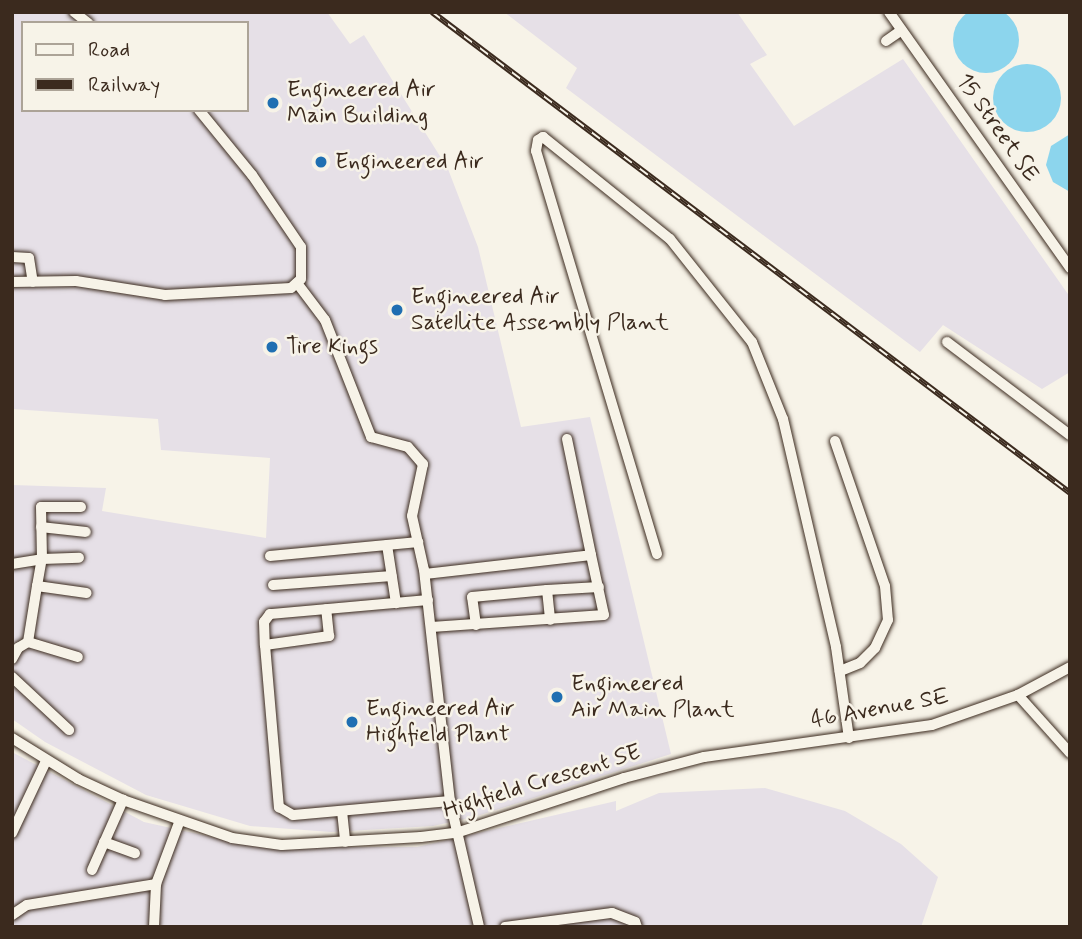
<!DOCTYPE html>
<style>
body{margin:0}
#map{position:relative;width:1082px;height:939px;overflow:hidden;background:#f7f3e8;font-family:Mynerve,sans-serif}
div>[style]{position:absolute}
.built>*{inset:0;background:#e6e0e7}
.water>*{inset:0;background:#8cd5ed}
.round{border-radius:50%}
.roads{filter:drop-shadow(0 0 2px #3b2a1e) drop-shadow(0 0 2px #3b2a1e)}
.minor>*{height:10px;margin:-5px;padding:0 5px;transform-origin:5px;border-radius:5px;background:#f7f3e8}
.rail>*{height:6px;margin-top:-3px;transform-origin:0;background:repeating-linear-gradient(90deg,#f7f3e8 0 10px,#3b2a1e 0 20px);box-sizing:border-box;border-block:2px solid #3b2a1e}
.dots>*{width:19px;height:19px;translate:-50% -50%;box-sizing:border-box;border:4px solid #f7f3e8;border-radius:50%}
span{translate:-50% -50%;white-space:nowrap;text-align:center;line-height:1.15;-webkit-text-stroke:5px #f7f3e8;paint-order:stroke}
.poi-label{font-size:23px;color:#3b2a1e}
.left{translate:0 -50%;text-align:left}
.street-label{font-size:23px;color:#3b2a1e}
.frame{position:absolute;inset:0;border:14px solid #3b2a1e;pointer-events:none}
.legend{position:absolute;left:21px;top:21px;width:228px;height:91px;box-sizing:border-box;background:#f7f3e8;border:2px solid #aca397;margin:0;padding:9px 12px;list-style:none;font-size:21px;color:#3b2a1e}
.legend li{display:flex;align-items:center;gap:14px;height:35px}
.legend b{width:35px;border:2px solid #aca397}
</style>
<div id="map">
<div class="built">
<div style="clip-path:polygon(evenodd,12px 12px,327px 12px,350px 44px,364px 35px,448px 169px,478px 247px,521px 427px,590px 417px,671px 754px,474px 817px,433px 826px,331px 832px,250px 826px,146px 795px,45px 742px,12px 719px,12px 485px,106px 488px,102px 511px,266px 538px,270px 458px,161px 450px,158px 419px,12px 409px,12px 12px,23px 23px,247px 23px,247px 110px,23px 110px,23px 23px)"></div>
<div style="clip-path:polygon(504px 12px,737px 12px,767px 55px,750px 64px,794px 126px,903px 59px,1070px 297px,1070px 372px,1042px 389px,943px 325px,920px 352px,566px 88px,577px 68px)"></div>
<div style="clip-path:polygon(12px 752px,144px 822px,257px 847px,417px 847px,616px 801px,616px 811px,659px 793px,765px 788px,845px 811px,901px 844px,938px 877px,921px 927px,12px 927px)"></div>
</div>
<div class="water">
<div class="round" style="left:953px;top:7px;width:66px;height:66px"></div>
<div class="round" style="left:993px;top:64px;width:68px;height:68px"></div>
<div style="clip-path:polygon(1070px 134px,1070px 192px,1053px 182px,1046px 165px,1051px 146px)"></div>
</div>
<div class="roads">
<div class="minor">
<div style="left:74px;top:12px;width:18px;rotate:38deg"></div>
<div style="left:889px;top:12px;width:314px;rotate:54.7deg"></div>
<div style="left:886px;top:41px;width:19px;rotate:-35deg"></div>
<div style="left:12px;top:257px;width:17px;rotate:3deg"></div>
<div style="left:29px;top:258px;width:24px;rotate:81deg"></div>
<div style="left:12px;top:282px;width:64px;rotate:-0.9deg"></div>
<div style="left:76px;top:281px;width:90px;rotate:8.9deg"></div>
<div style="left:165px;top:295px;width:126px;rotate:-3.2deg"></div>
<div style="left:291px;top:288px;width:13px;rotate:-42deg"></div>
<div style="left:301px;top:279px;width:32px;rotate:-90deg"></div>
<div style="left:301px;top:247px;width:87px;rotate:-124.2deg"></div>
<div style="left:252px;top:175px;width:84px;rotate:-129.2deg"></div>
<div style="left:297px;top:283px;width:46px;rotate:52.9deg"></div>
<div style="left:325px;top:320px;width:126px;rotate:68.5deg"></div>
<div style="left:371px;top:437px;width:38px;rotate:15deg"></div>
<div style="left:408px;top:447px;width:23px;rotate:49deg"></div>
<div style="left:423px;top:464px;width:53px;rotate:101.9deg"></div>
<div style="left:412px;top:516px;width:55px;rotate:77.5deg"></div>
<div style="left:424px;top:570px;width:232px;rotate:83.6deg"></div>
<div style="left:450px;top:801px;width:129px;rotate:77deg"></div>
<div style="left:947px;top:342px;width:154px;rotate:37.1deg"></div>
<div style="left:567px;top:439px;width:118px;rotate:78.3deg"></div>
<div style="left:835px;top:441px;width:153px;rotate:71deg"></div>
<div style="left:885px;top:586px;width:34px;rotate:85deg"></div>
<div style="left:888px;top:620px;width:31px;rotate:115deg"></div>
<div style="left:875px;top:648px;width:21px;rotate:135deg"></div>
<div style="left:860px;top:663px;width:22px;rotate:158deg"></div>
<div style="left:41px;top:527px;width:45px;rotate:6.3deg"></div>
<div style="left:387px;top:545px;width:59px;rotate:81.2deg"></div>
<div style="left:657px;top:554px;width:421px;rotate:-106.7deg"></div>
<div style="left:536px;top:151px;width:11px;rotate:-80deg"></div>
<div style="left:538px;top:140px;width:6px;rotate:-31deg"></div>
<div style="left:543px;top:137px;width:163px;rotate:38.8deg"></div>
<div style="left:670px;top:239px;width:132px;rotate:51.5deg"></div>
<div style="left:752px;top:342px;width:83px;rotate:68.1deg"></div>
<div style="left:783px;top:419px;width:234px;rotate:76.9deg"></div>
<div style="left:836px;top:647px;width:92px;rotate:81.9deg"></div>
<div style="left:270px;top:556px;width:149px;rotate:-5.4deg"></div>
<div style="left:12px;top:564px;width:30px;rotate:-9deg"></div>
<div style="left:42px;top:559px;width:52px;rotate:-91.1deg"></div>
<div style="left:41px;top:507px;width:40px"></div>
<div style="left:425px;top:574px;width:167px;rotate:-6.5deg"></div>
<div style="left:591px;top:555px;width:61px;rotate:77.8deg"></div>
<div style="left:604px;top:615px;width:173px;rotate:176deg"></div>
<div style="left:273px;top:585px;width:119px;rotate:-4.3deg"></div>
<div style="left:37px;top:586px;width:27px;rotate:-80deg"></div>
<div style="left:42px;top:559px;width:37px;rotate:-2deg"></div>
<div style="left:547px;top:590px;width:52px;rotate:-3.3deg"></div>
<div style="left:428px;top:600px;width:159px;rotate:174.9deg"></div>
<div style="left:270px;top:614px;width:10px;rotate:127deg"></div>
<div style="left:264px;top:622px;width:23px;rotate:88deg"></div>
<div style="left:265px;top:645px;width:163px;rotate:85.1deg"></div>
<div style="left:279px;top:807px;width:16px;rotate:30deg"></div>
<div style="left:293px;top:815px;width:158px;rotate:-5.1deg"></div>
<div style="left:476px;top:625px;width:28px;rotate:-98deg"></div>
<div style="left:472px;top:597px;width:75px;rotate:-5.3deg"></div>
<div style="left:547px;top:590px;width:30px;rotate:84deg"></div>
<div style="left:28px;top:642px;width:57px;rotate:-80.9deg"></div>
<div style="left:37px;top:586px;width:50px;rotate:8deg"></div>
<div style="left:265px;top:645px;width:65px;rotate:-8deg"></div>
<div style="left:329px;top:636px;width:27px;rotate:-96deg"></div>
<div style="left:12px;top:659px;width:13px;rotate:-61deg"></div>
<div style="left:18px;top:648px;width:12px;rotate:-31deg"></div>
<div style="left:28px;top:642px;width:52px;rotate:16.7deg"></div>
<div style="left:12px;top:677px;width:78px;rotate:42.9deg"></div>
<div style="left:1018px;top:695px;width:78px;rotate:48.1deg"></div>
<div style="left:12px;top:738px;width:78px;rotate:31.8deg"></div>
<div style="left:78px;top:779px;width:50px;rotate:25deg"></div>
<div style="left:123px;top:800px;width:115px;rotate:19.2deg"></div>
<div style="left:232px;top:838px;width:50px;rotate:8deg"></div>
<div style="left:282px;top:845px;width:139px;rotate:-3.3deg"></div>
<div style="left:421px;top:837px;width:35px;rotate:-7deg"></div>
<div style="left:456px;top:833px;width:177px;rotate:-18.1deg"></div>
<div style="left:624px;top:778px;width:83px;rotate:-14.7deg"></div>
<div style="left:704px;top:757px;width:230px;rotate:-8deg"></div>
<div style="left:932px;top:725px;width:91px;rotate:-19.2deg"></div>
<div style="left:1018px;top:695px;width:59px;rotate:-28.3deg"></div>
<div style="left:342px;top:811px;width:31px;rotate:84deg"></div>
<div style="left:12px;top:833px;width:80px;rotate:-64.7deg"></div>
<div style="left:104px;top:842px;width:33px;rotate:20deg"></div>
<div style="left:92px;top:870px;width:77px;rotate:-66.1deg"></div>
<div style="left:12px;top:915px;width:18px;rotate:-34deg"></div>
<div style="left:27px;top:905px;width:131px;rotate:-9.2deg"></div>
<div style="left:154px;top:927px;width:43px;rotate:-87.3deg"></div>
<div style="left:156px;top:884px;width:68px;rotate:-69.4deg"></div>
<div style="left:505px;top:927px;width:108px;rotate:-7.5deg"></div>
<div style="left:612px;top:913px;width:25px;rotate:21deg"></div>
<div style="left:635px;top:922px;width:5px;rotate:68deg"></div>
</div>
</div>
<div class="rail">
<div style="left:432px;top:12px;width:799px;rotate:37.01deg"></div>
</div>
<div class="dots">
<div style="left:273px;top:103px;background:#1f6fb2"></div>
<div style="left:321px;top:162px;background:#1f6fb2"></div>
<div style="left:397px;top:310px;background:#1f6fb2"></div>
<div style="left:272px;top:347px;background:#1f6fb2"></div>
<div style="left:557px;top:697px;background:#1f6fb2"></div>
<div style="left:352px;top:722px;background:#1f6fb2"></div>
</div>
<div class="poi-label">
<span class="left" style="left:287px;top:103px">Engineered Air<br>Main Building</span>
<span class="left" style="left:335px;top:162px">Engineered Air</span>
<span class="left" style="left:411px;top:310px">Engineered Air<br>Satellite Assembly Plant</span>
<span class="left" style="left:286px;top:347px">Tire Kings</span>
<span class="left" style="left:571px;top:697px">Engineered<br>Air Main Plant</span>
<span class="left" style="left:366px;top:722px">Engineered Air<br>Highfield Plant</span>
</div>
<div class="street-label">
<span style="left:997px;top:128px;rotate:55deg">15 Street SE</span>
<span style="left:880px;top:709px;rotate:-10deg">46 Avenue SE</span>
<span style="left:542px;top:782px;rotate:-17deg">Highfield Crescent SE</span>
</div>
<div class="frame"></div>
<ul class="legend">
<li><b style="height:9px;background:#f7f3e8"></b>Road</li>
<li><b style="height:9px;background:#3b2a1e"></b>Railway</li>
</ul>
</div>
